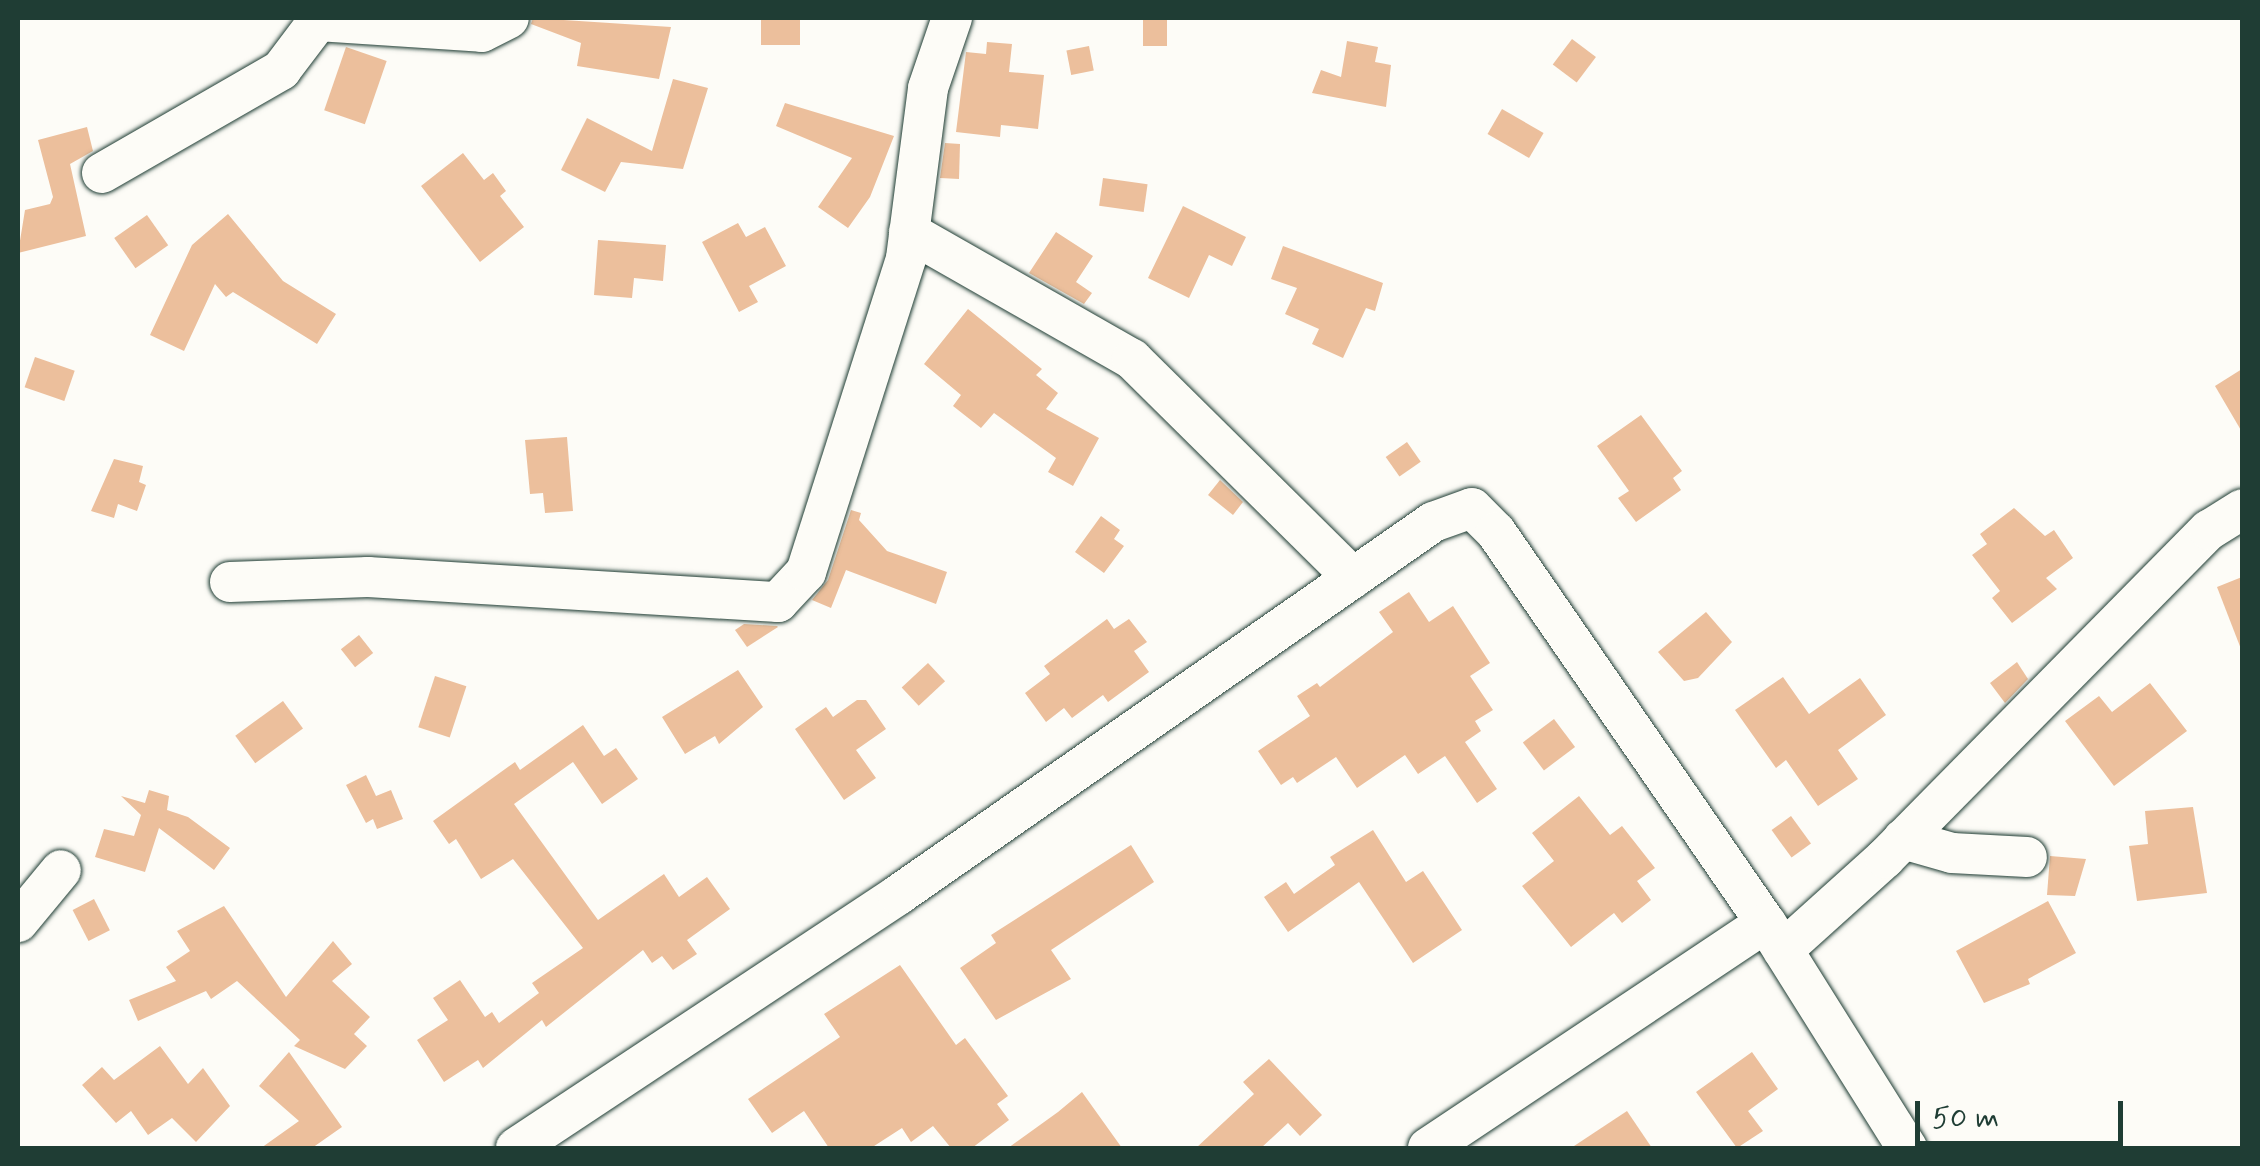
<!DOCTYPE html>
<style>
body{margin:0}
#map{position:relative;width:2260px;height:1166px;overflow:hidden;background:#fdfcf7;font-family:Mynerve,sans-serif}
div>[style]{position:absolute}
.building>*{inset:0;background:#ecbf9c;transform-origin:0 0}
.roads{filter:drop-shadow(0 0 2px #1f3d34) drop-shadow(0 0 2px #1f3d34)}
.minor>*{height:40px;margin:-20px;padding:0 20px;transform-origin:20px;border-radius:20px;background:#fdfcf7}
span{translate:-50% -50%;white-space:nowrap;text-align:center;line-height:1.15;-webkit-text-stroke:8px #fdfcf7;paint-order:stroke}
.frame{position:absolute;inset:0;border:20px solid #1f3d34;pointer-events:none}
.scale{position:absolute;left:1915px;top:1101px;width:208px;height:45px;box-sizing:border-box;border:5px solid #1f3d34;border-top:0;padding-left:12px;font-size:30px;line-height:35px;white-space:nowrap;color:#1f3d34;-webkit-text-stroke:8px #fdfcf7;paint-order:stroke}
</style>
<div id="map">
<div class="building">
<div style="clip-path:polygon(533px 18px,671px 27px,659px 79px,577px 66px,581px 43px,531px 24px)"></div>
<div style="left:761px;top:18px;width:39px;height:27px"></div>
<div style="left:1143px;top:18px;width:24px;height:28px"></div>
<div style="left:1572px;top:39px;width:30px;height:32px;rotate:37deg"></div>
<div style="clip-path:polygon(1347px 41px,1378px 47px,1375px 62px,1391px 65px,1386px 107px,1312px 93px,1321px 70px,1341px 77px)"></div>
<div style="clip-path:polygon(987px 42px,1012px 44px,1009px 72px,1044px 75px,1038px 129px,1001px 125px,1000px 137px,956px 132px,966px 52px,986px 54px)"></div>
<div style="left:1089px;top:46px;width:25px;height:23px;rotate:79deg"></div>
<div style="left:346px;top:47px;width:43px;height:67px;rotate:19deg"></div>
<div style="clip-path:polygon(673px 79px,708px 88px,683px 169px,621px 162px,605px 192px,561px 170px,587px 118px,652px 151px)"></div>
<div style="clip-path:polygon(785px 103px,894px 136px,870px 197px,848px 228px,818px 207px,852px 158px,776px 126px)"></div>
<div style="left:1502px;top:109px;width:48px;height:29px;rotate:30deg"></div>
<div style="clip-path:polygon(87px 127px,93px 151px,70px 164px,86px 236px,18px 253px,25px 210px,50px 204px,53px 197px,38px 140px)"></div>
<div style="clip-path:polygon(945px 143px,960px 144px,959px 179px,940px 178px)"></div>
<div style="clip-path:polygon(463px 153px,484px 180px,493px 173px,506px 191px,500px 196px,524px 227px,480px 262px,421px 186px)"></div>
<div style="left:1103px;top:178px;width:45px;height:28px;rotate:8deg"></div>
<div style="clip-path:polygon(1183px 206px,1246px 237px,1232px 266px,1209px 255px,1189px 298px,1148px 278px)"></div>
<div style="clip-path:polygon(228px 214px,283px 281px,336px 314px,317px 344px,233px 292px,226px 297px,215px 284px,184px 351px,150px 335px,192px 245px)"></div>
<div style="left:147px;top:215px;width:37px;height:40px;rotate:55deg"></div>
<div style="clip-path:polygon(738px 223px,746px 237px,765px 227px,786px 266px,749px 286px,758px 302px,739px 312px,702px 242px)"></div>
<div style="clip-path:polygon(1056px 232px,1093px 256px,1076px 282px,1092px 293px,1084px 304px,1029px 273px)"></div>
<div style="clip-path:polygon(598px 240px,666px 245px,663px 281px,634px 278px,632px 298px,594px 295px)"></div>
<div style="clip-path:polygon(1283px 246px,1383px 283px,1375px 311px,1366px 308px,1343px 358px,1312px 344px,1319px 329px,1285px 314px,1297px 288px,1271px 279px)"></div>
<div style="clip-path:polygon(968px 309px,1042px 369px,1036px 375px,1058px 393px,1046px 409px,1099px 438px,1073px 486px,1048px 472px,1056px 458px,994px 413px,981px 428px,953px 406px,961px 395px,924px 364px)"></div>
<div style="left:35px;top:357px;width:42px;height:32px;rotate:19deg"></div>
<div style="clip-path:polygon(2242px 369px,2242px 432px,2215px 386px)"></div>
<div style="clip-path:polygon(1641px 415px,1682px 471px,1673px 478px,1681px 490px,1636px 522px,1618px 498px,1629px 491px,1597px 446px)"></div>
<div style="clip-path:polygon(567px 437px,573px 511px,545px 513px,543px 493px,530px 494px,525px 440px)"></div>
<div style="left:1407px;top:442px;width:24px;height:26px;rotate:55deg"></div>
<div style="clip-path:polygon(114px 459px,143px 466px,139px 482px,146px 485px,137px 511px,118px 504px,114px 518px,91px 511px)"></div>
<div style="clip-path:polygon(1220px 480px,1243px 502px,1233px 515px,1208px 495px)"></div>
<div style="clip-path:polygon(2014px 508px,2045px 536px,2054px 530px,2073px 558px,2046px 578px,2057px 589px,2012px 623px,1992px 598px,2000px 591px,1972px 555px,1987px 544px,1980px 534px)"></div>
<div style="clip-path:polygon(851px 510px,861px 513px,859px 520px,887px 551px,947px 572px,936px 604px,846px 570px,831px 608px,812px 600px,828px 580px)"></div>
<div style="clip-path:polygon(1101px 516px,1120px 530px,1114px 539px,1124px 546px,1104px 573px,1075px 552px)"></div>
<div style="clip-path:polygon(2242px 577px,2242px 649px,2241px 649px,2217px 587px)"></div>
<div style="clip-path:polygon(1409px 592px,1429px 622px,1453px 606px,1490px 663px,1470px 676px,1493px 710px,1475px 721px,1481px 731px,1465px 742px,1497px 789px,1477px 803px,1445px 756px,1418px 774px,1405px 755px,1357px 788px,1336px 757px,1297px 783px,1293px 777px,1281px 785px,1258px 751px,1310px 716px,1297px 696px,1317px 683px,1320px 687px,1393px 632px,1379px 612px)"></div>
<div style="clip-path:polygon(1706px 612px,1732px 642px,1698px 678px,1684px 681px,1658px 652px)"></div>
<div style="clip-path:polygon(1107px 619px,1114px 629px,1129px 619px,1147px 642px,1134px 651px,1149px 672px,1108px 702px,1103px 695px,1072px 718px,1064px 708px,1046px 722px,1025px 693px,1050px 674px,1044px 666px)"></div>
<div style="clip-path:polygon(744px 624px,777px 626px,778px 627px,747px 647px,735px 630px)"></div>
<div style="left:359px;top:635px;width:23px;height:23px;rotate:52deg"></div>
<div style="clip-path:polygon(2017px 662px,2028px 679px,2005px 703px,1990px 683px)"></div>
<div style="left:928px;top:663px;width:25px;height:36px;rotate:47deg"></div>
<div style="clip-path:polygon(738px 670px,763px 707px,719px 744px,715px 736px,685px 754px,662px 717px)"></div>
<div style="left:435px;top:676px;width:33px;height:54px;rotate:18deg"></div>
<div style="clip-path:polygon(1783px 677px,1809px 714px,1860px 678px,1886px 715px,1838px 750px,1858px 779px,1818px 806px,1786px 760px,1776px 768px,1735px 710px)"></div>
<div style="clip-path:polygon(2150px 683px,2187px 731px,2114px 786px,2065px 721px,2099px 696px,2112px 712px)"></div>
<div style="clip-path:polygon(857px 700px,866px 700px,886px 729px,856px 750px,876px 778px,844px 800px,795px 729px,826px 707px,833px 717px)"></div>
<div style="left:283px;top:701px;width:34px;height:59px;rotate:54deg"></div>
<div style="left:1554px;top:719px;width:35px;height:39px;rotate:53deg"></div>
<div style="clip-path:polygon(583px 725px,604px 756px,616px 748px,638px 779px,602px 804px,573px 762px,514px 804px,598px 920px,664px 874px,679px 897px,707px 877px,730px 909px,687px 940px,697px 954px,673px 970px,662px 956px,652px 963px,643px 950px,546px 1027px,542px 1020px,483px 1068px,478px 1060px,444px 1082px,417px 1040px,448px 1020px,433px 998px,460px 980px,485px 1017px,492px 1012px,499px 1023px,539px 993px,532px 983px,583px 948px,513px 859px,481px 879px,456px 839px,449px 844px,433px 821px,515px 762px,520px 770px)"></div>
<div style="clip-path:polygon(366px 775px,376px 796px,391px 790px,403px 819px,377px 829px,373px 819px,366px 823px,346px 785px)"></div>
<div style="clip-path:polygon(149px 790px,169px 796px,167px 810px,188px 817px,230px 848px,214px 870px,159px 828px,145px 872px,95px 857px,104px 829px,134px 836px,141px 815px,121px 796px,145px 803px)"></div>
<div style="clip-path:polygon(1579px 796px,1610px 835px,1622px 826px,1655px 868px,1637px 881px,1651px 900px,1622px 923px,1614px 913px,1571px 947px,1522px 886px,1554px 861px,1532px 833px)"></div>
<div style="clip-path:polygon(2193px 807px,2207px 893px,2137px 901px,2129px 846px,2148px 844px,2145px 811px)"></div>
<div style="left:1791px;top:816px;width:34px;height:24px;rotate:54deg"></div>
<div style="clip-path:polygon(1373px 830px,1406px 882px,1423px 871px,1462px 930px,1413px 963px,1359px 882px,1288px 932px,1264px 897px,1286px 882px,1294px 894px,1335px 865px,1330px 857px)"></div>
<div style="clip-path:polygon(1131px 845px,1154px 882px,1051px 950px,1071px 979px,996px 1020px,960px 968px,996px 943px,991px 935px)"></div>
<div style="clip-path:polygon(2050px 856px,2086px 859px,2075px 896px,2047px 895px)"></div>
<div style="left:94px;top:899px;width:35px;height:24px;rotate:63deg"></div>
<div style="clip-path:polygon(2048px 901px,2076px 953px,2028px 979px,2030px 984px,1984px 1003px,1956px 951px)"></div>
<div style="clip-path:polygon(224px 906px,286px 997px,333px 941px,352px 964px,332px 981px,370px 1017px,354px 1034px,367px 1046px,345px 1069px,294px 1046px,300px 1040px,237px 981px,211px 999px,206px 991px,138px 1021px,129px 1000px,176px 981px,166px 967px,190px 951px,177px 931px)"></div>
<div style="clip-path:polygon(900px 965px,956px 1045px,965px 1038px,1008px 1096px,997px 1104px,1009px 1120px,972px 1148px,951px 1148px,933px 1126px,911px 1142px,902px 1128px,871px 1148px,829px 1148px,804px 1111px,772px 1133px,748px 1099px,840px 1037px,824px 1014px)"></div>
<div style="clip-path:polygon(160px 1046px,188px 1084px,203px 1068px,230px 1106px,196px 1142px,172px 1118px,148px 1135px,131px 1111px,116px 1123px,82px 1085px,102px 1067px,114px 1080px)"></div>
<div style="clip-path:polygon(289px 1052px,342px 1127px,312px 1148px,261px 1148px,299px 1121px,259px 1086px)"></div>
<div style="clip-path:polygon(1752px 1052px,1778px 1089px,1748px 1111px,1763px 1131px,1737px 1148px,1696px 1092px)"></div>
<div style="clip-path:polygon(1269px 1059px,1322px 1115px,1300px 1136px,1288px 1123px,1261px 1148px,1196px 1148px,1254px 1094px,1243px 1082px)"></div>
<div style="clip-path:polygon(1082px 1092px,1122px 1148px,1008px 1148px,1058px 1112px)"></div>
<div style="clip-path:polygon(1627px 1111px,1652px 1148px,1571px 1148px)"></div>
</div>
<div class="roads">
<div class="minor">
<div style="left:102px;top:173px;width:207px;rotate:-29.9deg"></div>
<div style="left:281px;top:70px;width:61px;rotate:-52.9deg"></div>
<div style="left:318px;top:21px;width:164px;rotate:3.8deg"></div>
<div style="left:482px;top:32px;width:30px;rotate:-27deg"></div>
<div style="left:909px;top:232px;width:257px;rotate:29.7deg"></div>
<div style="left:1132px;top:359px;width:311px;rotate:44.7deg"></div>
<div style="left:230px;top:582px;width:138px;rotate:-2.1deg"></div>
<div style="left:368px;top:577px;width:411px;rotate:3.5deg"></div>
<div style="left:778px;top:602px;width:41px;rotate:-47deg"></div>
<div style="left:806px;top:572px;width:330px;rotate:-72.3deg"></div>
<div style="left:906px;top:258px;width:171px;rotate:-82.6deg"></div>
<div style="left:928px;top:88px;width:74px;rotate:-71.1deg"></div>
<div style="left:1903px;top:839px;width:51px;rotate:15.9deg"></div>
<div style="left:1952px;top:853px;width:75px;rotate:3.1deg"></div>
<div style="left:18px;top:922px;width:67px;rotate:-50.4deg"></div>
<div style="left:1783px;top:950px;width:137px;rotate:-42deg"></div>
<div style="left:1885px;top:858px;width:461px;rotate:-45.4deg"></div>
<div style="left:2209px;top:530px;width:39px;rotate:-32deg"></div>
<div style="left:516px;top:1148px;width:458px;rotate:-33.5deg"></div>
<div style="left:898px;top:895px;width:652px;rotate:-34.88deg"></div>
<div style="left:1433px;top:522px;width:41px;rotate:-19.7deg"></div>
<div style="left:1472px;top:508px;width:34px;rotate:45deg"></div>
<div style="left:1496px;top:532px;width:475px;rotate:55.4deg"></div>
<div style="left:1766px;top:923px;width:266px;rotate:57.9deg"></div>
<div style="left:1428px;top:1148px;width:406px;rotate:-33.7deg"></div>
</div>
</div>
<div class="frame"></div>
<div class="scale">50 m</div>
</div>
